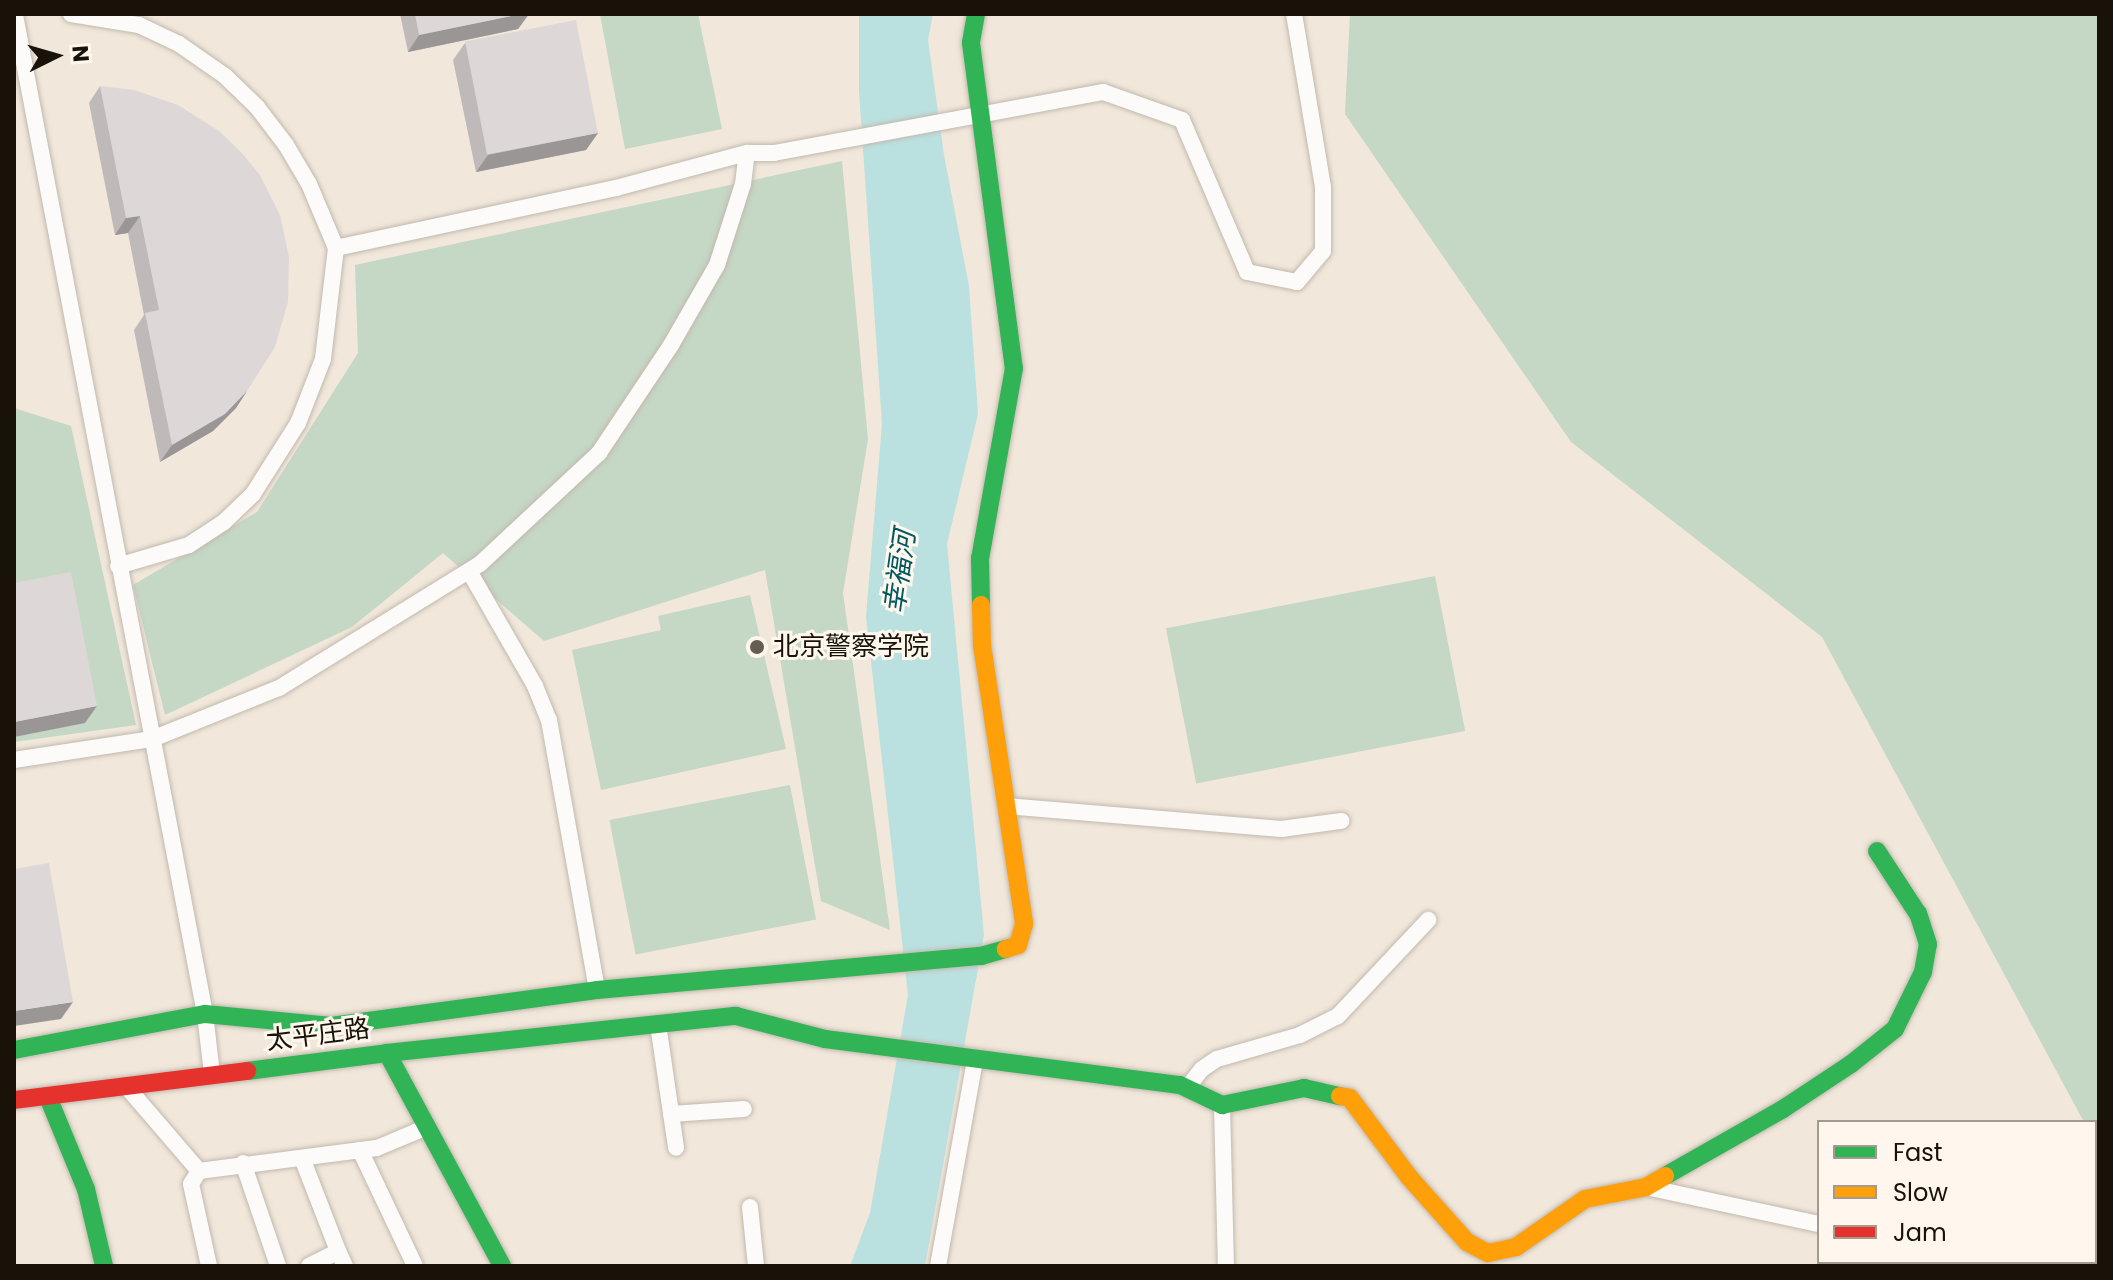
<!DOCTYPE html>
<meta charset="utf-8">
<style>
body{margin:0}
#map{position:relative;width:2113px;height:1280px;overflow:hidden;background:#f1e7da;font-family:Poppins,"Noto Sans SC",sans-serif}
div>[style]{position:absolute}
.green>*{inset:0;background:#c5d7c5;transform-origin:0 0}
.water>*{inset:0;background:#bae1e0}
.roads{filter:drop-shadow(0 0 2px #c1b9af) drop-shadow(0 0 2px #c1b9af)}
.street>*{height:16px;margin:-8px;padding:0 8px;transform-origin:8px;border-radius:8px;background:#fdfbf9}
.fast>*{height:18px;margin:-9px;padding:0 9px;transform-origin:9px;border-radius:9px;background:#30b455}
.slow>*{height:18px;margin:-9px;padding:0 9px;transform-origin:9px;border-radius:9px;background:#ff9f0a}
.jam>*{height:18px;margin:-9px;padding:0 9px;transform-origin:9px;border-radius:9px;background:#e5322d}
.wall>*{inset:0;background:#bfb9b9}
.shaded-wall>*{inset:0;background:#9b9696}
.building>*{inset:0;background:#ded7d7;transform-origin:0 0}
.dots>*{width:22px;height:22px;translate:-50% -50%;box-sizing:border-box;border:4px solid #fff7ee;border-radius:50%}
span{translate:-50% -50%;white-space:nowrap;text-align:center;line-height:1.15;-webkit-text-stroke:6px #fff7ee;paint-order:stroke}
.poi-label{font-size:26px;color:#181209}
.left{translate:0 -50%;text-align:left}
.street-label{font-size:26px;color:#181209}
.water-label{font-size:28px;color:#015960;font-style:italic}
.frame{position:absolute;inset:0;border:16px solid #181209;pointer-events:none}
.legend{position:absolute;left:1817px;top:1120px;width:280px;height:144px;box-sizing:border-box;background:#fff7ee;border:2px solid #a39b92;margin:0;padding:10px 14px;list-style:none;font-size:24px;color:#181209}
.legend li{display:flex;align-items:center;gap:16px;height:40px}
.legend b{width:40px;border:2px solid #a39b92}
.north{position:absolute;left:16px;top:16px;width:80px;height:80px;-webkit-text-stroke:6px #fff7ee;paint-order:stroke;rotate:85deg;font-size:22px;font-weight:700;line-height:32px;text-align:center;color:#181209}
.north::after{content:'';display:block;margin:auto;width:28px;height:36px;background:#181209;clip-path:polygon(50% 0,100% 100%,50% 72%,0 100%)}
</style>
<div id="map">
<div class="green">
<div style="clip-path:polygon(600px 14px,698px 14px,722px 129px,625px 149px)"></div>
<div style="clip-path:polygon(1350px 14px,2099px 14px,2099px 1149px,2095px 1142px,2095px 1122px,2084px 1122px,1822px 637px,1571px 442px,1345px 114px)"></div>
<div style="clip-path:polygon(842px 161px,868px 439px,843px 593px,890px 930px,821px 901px,765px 570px,544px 641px,443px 553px,352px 627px,165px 715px,133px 585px,257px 512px,358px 353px,355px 265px)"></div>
<div style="clip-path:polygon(14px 408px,71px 426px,136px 725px,14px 742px)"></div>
<div style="left:1435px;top:576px;width:158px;height:274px;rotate:79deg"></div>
<div style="clip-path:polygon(750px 595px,786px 749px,601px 790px,572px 650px,661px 630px,658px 616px)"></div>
<div style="left:790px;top:785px;width:137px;height:184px;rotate:79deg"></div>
</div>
<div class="water">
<div style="clip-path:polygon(859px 14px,933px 14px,928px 40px,944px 155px,969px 286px,978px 414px,947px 544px,984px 935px,925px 1266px,850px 1266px,870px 1213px,908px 995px,866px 616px,882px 424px,859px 91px)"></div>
</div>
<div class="roads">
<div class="street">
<div style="left:71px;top:14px;width:69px;rotate:9.2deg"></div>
<div style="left:139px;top:25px;width:44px;rotate:25.4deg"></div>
<div style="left:179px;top:44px;width:56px;rotate:34.8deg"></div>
<div style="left:225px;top:76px;width:45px;rotate:44.1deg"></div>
<div style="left:257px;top:107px;width:48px;rotate:52.7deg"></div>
<div style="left:286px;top:145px;width:45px;rotate:59.5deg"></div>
<div style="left:309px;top:184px;width:69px;rotate:67.1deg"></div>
<div style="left:336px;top:248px;width:112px;rotate:96.7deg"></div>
<div style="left:323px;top:359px;width:69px;rotate:111.3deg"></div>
<div style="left:298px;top:423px;width:84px;rotate:122.4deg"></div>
<div style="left:253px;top:494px;width:40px;rotate:136deg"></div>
<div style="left:224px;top:522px;width:42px;rotate:146.7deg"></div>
<div style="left:189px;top:545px;width:74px;rotate:163.5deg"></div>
<div style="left:15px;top:15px;width:1017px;rotate:79.23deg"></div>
<div style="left:205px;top:1014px;width:60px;rotate:83.3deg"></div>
<div style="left:336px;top:248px;width:286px;rotate:-12.1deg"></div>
<div style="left:616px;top:188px;width:136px;rotate:-15deg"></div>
<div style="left:747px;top:153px;width:27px"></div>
<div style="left:774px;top:153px;width:335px;rotate:-10.5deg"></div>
<div style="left:1103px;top:92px;width:84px;rotate:19.5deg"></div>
<div style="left:1182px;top:120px;width:165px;rotate:66.8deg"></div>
<div style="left:1247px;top:272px;width:51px;rotate:11.3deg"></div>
<div style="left:1297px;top:282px;width:40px;rotate:-50deg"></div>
<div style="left:1323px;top:251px;width:64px;rotate:-90deg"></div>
<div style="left:1323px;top:187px;width:175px;rotate:-99.5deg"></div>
<div style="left:469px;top:571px;width:133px;rotate:60.1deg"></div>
<div style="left:535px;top:686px;width:37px;rotate:68deg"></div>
<div style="left:549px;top:720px;width:274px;rotate:79.9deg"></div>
<div style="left:14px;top:760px;width:140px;rotate:-8.7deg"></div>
<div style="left:152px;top:739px;width:137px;rotate:-21.9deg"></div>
<div style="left:279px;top:688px;width:236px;rotate:-31.7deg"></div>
<div style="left:480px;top:564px;width:163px;rotate:-43deg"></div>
<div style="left:599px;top:453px;width:130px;rotate:-56.3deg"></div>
<div style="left:671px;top:345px;width:92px;rotate:-60.1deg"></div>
<div style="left:717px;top:265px;width:85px;rotate:-72.2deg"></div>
<div style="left:743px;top:184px;width:31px;rotate:-83deg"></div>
<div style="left:1006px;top:806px;width:276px;rotate:4.8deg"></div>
<div style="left:1281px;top:829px;width:61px;rotate:-7.6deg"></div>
<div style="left:658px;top:1024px;width:125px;rotate:81.7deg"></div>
<div style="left:126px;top:1086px;width:112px;rotate:49.3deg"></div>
<div style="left:199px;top:1171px;width:179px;rotate:-7.4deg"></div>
<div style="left:377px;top:1148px;width:54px;rotate:-22.8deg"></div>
<div style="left:1187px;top:1088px;width:24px;rotate:-52deg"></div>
<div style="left:1202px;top:1069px;width:18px;rotate:-34deg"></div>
<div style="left:1217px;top:1059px;width:86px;rotate:-16.1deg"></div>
<div style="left:1300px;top:1035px;width:42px;rotate:-26.6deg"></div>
<div style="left:1338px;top:1016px;width:132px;rotate:-46.8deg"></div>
<div style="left:1222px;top:1105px;width:161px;rotate:88.6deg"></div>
<div style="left:671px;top:1114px;width:73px;rotate:-3.9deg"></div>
<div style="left:360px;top:1150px;width:128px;rotate:64.6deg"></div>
<div style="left:302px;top:1158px;width:100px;rotate:68.8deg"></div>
<div style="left:243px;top:1163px;width:109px;rotate:71.2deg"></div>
<div style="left:199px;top:1171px;width:15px;rotate:122deg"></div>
<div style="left:191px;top:1184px;width:84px;rotate:77.6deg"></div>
<div style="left:1646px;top:1187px;width:177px;rotate:12.1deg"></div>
<div style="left:750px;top:1207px;width:59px;rotate:84.2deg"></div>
<div style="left:1912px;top:1262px;width:5px;rotate:53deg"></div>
<div style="left:309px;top:1266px;width:33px;rotate:-27deg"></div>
<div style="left:338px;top:1251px;width:17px;rotate:65deg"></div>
<div style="left:938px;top:1266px;width:209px;rotate:-79.8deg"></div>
</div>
<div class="fast">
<div style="left:976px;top:14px;width:29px;rotate:100deg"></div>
<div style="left:971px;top:43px;width:328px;rotate:82.5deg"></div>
<div style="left:1014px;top:368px;width:193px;rotate:100.1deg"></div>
<div style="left:980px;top:558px;width:47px;rotate:88.8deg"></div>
<div style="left:14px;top:1050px;width:194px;rotate:-10.7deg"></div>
<div style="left:205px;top:1014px;width:127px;rotate:5.4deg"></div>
<div style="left:331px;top:1026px;width:268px;rotate:-7.7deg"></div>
<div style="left:597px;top:990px;width:386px;rotate:-5.1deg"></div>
<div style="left:981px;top:956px;width:26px;rotate:-16deg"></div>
<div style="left:387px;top:1053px;width:351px;rotate:-6.1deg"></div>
<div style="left:736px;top:1016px;width:92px;rotate:14.5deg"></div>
<div style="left:825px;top:1039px;width:358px;rotate:7.4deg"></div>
<div style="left:1180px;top:1085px;width:47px;rotate:25.5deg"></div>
<div style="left:1222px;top:1105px;width:84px;rotate:-11.7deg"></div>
<div style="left:1304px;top:1088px;width:37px;rotate:13deg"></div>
<div style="left:247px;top:1071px;width:141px;rotate:-7.3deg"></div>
<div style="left:387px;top:1053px;width:242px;rotate:61.6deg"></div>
<div style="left:48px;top:1097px;width:100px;rotate:67.6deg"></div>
<div style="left:86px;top:1189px;width:79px;rotate:76.8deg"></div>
<div style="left:1665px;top:1176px;width:136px;rotate:-29.6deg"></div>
<div style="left:1783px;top:1109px;width:82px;rotate:-33.5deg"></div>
<div style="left:1851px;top:1064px;width:56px;rotate:-38.5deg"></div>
<div style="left:1895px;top:1029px;width:64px;rotate:-63.8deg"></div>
<div style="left:1923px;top:972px;width:28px;rotate:-80deg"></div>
<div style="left:1928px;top:944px;width:32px;rotate:-108deg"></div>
<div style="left:1918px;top:914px;width:75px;rotate:-123.1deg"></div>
</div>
<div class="slow">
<div style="left:981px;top:605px;width:40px;rotate:88.6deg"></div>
<div style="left:982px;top:645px;width:282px;rotate:81.4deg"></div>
<div style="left:1024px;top:924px;width:22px;rotate:106deg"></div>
<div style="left:1018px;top:945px;width:13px;rotate:162deg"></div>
<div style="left:1340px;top:1096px;width:10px;rotate:11deg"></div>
<div style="left:1350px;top:1098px;width:99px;rotate:53.2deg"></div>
<div style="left:1409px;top:1177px;width:87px;rotate:48.3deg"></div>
<div style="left:1467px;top:1242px;width:24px;rotate:28deg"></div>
<div style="left:1488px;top:1253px;width:29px;rotate:-12deg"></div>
<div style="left:1516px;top:1247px;width:84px;rotate:-34.8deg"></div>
<div style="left:1585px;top:1199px;width:62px;rotate:-11.1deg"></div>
<div style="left:1646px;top:1187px;width:22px;rotate:-30deg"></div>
</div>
<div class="jam">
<div style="left:14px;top:1100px;width:235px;rotate:-7.1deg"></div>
</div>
</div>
<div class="wall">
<div style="clip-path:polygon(400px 14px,529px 14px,518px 29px,408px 52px)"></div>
<div style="clip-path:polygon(465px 43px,598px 133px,586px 150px,476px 172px,453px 60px)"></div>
<div style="clip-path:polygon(100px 86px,247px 391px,236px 408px,213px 431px,160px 462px,134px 330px,144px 315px,128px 233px,115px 235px,89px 103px)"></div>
</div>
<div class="shaded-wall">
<div style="clip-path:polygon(521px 14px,529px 14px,518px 29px,408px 52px,419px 35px)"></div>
<div style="clip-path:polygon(598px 133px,586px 150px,476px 172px,488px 155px)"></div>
<div style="clip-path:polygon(140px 216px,128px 233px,115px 235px,126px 218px)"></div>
<div style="clip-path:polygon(247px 391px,236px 408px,213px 431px,160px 462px,172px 445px)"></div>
<div style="clip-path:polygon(97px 706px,85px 723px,14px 737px,14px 722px)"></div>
<div style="clip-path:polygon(73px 1002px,61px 1019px,14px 1026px,14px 1011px)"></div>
</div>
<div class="building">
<div style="clip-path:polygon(415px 14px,521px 14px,419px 35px)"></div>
<div style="left:576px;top:20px;width:115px;height:113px;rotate:79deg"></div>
<div style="clip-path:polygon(100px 86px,134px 90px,178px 105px,219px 131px,241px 152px,260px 175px,280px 215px,289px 257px,288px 302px,275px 347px,247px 391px,225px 414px,172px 445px,145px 313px,159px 310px,140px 216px,126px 218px)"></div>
<div style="clip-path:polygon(71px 572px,97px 706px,14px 722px,14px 583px)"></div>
<div style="clip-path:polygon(49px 863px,73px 1002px,14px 1011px,14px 869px)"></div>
</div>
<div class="dots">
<div style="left:757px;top:647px;background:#645d52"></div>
</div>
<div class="poi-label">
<span class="left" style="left:773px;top:647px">北京警察学院</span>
</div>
<div class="street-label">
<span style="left:318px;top:1035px;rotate:-7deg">太平庄路</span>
</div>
<div class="water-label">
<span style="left:900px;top:572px;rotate:-82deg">幸福河</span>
</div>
<div class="frame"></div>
<ul class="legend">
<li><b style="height:10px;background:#30b455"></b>Fast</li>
<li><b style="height:10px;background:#ff9f0a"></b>Slow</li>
<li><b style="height:10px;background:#e5322d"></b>Jam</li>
</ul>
<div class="north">N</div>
</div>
